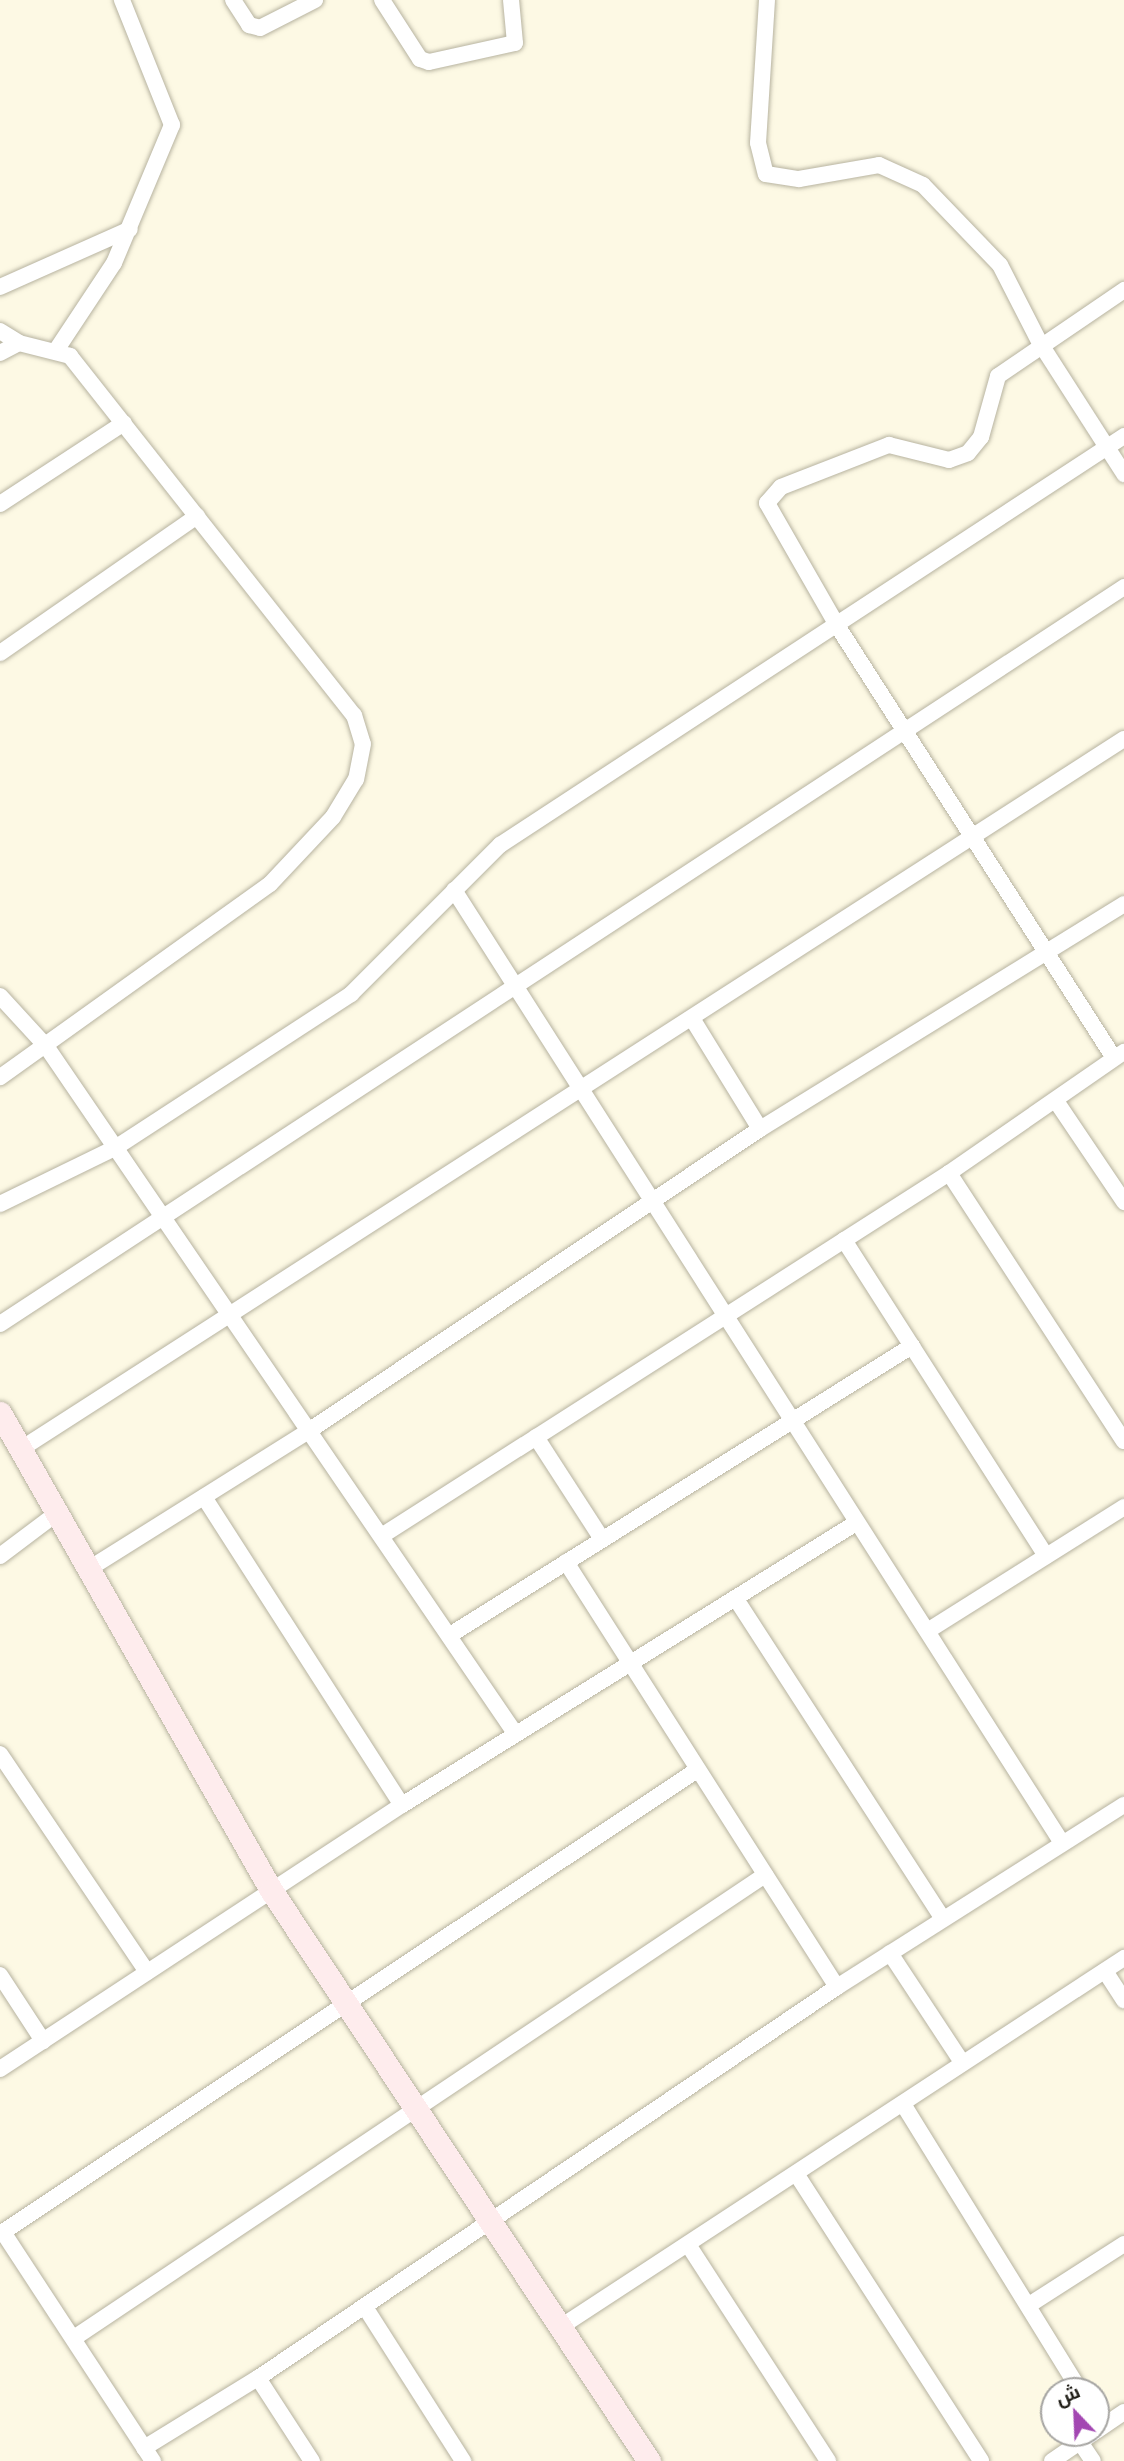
<!DOCTYPE html>
<meta charset="utf-8">
<style>
body{margin:0}
#map{position:relative;width:1124px;height:2461px;overflow:hidden;background:#fdf9e4;font-family:Commissioner,Cairo,sans-serif}
div>[style]{position:absolute}
.roads{filter:drop-shadow(0 0 2px #b7b3a0) drop-shadow(0 0 2px #b7b3a0)}
.street>*{height:16px;margin:-8px;padding:0 8px;transform-origin:8px;border-radius:8px;background:#fff}
.secondary>*{height:23px;margin:-11.5px;padding:0 11.5px;transform-origin:11.5px;border-radius:11.5px;background:#feeced}
span{translate:-50% -50%;white-space:nowrap;text-align:center;line-height:1.15;-webkit-text-stroke:5px #fff;paint-order:stroke}
.north{position:absolute;left:1040px;top:2377px;width:70px;height:70px;box-sizing:border-box;background:#fff;border:2px solid #a6a5a2;border-radius:50%;rotate:337deg;font-size:19px;font-weight:700;line-height:28px;text-align:center;color:#201e17}
.north::after{content:'';display:block;margin:auto;width:24px;height:32px;background:#a347b2;clip-path:polygon(50% 0,100% 100%,50% 72%,0 100%)}
</style>
<div id="map">
<div class="roads">
<div class="street">
<div style="left:233px;top:0;width:30px;rotate:57deg"></div>
<div style="left:249px;top:25px;width:11px;rotate:15deg"></div>
<div style="left:260px;top:28px;width:62px;rotate:-27deg"></div>
<div style="left:382px;top:0;width:70px;rotate:57.2deg"></div>
<div style="left:420px;top:59px;width:9px;rotate:18deg"></div>
<div style="left:429px;top:62px;width:88px;rotate:-12.5deg"></div>
<div style="left:515px;top:43px;width:43px;rotate:-95.3deg"></div>
<div style="left:767px;top:0;width:143px;rotate:93.6deg"></div>
<div style="left:758px;top:143px;width:32px;rotate:76deg"></div>
<div style="left:766px;top:174px;width:33px;rotate:9deg"></div>
<div style="left:799px;top:179px;width:81px;rotate:-9.9deg"></div>
<div style="left:879px;top:165px;width:48px;rotate:24.4deg"></div>
<div style="left:923px;top:185px;width:111px;rotate:46.1deg"></div>
<div style="left:1000px;top:265px;width:88px;rotate:62.9deg"></div>
<div style="left:1040px;top:343px;width:156px;rotate:57.3deg"></div>
<div style="left:0;top:287px;width:142px;rotate:-24deg"></div>
<div style="left:0;top:331px;width:22px;rotate:32deg"></div>
<div style="left:19px;top:343px;width:53px;rotate:14.3deg"></div>
<div style="left:70px;top:356px;width:458px;rotate:51.7deg"></div>
<div style="left:354px;top:715px;width:30px;rotate:73deg"></div>
<div style="left:363px;top:744px;width:36px;rotate:101deg"></div>
<div style="left:356px;top:779px;width:44px;rotate:121.2deg"></div>
<div style="left:333px;top:817px;width:92px;rotate:133.2deg"></div>
<div style="left:270px;top:884px;width:332px;rotate:144.4deg"></div>
<div style="left:57px;top:349px;width:103px;rotate:-56.5deg"></div>
<div style="left:114px;top:263px;width:150px;rotate:-67.2deg"></div>
<div style="left:172px;top:125px;width:135px;rotate:-111.8deg"></div>
<div style="left:0;top:353px;width:21px;rotate:-28deg"></div>
<div style="left:0;top:504px;width:148px;rotate:-33.2deg"></div>
<div style="left:0;top:653px;width:240px;rotate:-34.8deg"></div>
<div style="left:454px;top:890px;width:1130px;rotate:57.46deg"></div>
<div style="left:0;top:996px;width:68px;rotate:47.4deg"></div>
<div style="left:46px;top:1046px;width:832px;rotate:55.68deg"></div>
<div style="left:693px;top:1020px;width:128px;rotate:58.4deg"></div>
<div style="left:1114px;top:1058px;width:512px;rotate:-122.63deg"></div>
<div style="left:838px;top:627px;width:143px;rotate:-119.8deg"></div>
<div style="left:767px;top:503px;width:21px;rotate:-49deg"></div>
<div style="left:781px;top:487px;width:116px;rotate:-21.3deg"></div>
<div style="left:889px;top:445px;width:62px;rotate:14deg"></div>
<div style="left:949px;top:460px;width:20px;rotate:-20deg"></div>
<div style="left:968px;top:453px;width:21px;rotate:-51deg"></div>
<div style="left:981px;top:437px;width:63px;rotate:-74.4deg"></div>
<div style="left:998px;top:376px;width:153px;rotate:-34.3deg"></div>
<div style="left:1056px;top:1101px;width:122px;rotate:56deg"></div>
<div style="left:949px;top:1173px;width:320px;rotate:56.9deg"></div>
<div style="left:0;top:1204px;width:128px;rotate:-26deg"></div>
<div style="left:115px;top:1148px;width:282px;rotate:-33.1deg"></div>
<div style="left:351px;top:994px;width:211px;rotate:-45deg"></div>
<div style="left:500px;top:845px;width:746px;rotate:-33.24deg"></div>
<div style="left:844px;top:1240px;width:375px;rotate:57.4deg"></div>
<div style="left:0;top:1324px;width:1344px;rotate:-33.25deg"></div>
<div style="left:536px;top:1437px;width:121px;rotate:57.1deg"></div>
<div style="left:24px;top:1447px;width:1308px;rotate:-32.77deg"></div>
<div style="left:204px;top:1497px;width:366px;rotate:57.3deg"></div>
<div style="left:383px;top:1535px;width:672px;rotate:-32.6deg"></div>
<div style="left:949px;top:1173px;width:213px;rotate:-34.7deg"></div>
<div style="left:0;top:1556px;width:75px;rotate:-36.9deg"></div>
<div style="left:566px;top:1562px;width:504px;rotate:57.48deg"></div>
<div style="left:87px;top:1570px;width:263px;rotate:-32.1deg"></div>
<div style="left:310px;top:1430px;width:541px;rotate:-33.78deg"></div>
<div style="left:760px;top:1129px;width:428px;rotate:-31.7deg"></div>
<div style="left:736px;top:1599px;width:381px;rotate:57.1deg"></div>
<div style="left:929px;top:1630px;width:231px;rotate:-32.2deg"></div>
<div style="left:450px;top:1635px;width:545px;rotate:-32.03deg"></div>
<div style="left:0;top:1754px;width:263px;rotate:56deg"></div>
<div style="left:890px;top:1953px;width:131px;rotate:56.6deg"></div>
<div style="left:1105px;top:1971px;width:35px;rotate:57deg"></div>
<div style="left:0;top:1975px;width:79px;rotate:56.9deg"></div>
<div style="left:0;top:2069px;width:481px;rotate:-33.3deg"></div>
<div style="left:402px;top:1805px;width:534px;rotate:-31.85deg"></div>
<div style="left:903px;top:2104px;width:337px;rotate:58.3deg"></div>
<div style="left:797px;top:2175px;width:340px;rotate:57.2deg"></div>
<div style="left:3px;top:2232px;width:274px;rotate:56.8deg"></div>
<div style="left:0;top:2234px;width:837px;rotate:-33.65deg"></div>
<div style="left:689px;top:2246px;width:256px;rotate:57.1deg"></div>
<div style="left:1029px;top:2305px;width:113px;rotate:-32.7deg"></div>
<div style="left:365px;top:2307px;width:183px;rotate:57.5deg"></div>
<div style="left:562px;top:2326px;width:672px;rotate:-33.22deg"></div>
<div style="left:74px;top:2338px;width:832px;rotate:-33.82deg"></div>
<div style="left:258px;top:2378px;width:99px;rotate:57deg"></div>
<div style="left:1096px;top:2431px;width:34px;rotate:-34deg"></div>
<div style="left:1080px;top:2442px;width:23px;rotate:56deg"></div>
<div style="left:144px;top:2448px;width:134px;rotate:-31.6deg"></div>
<div style="left:258px;top:2378px;width:699px;rotate:-34.03deg"></div>
<div style="left:837px;top:1987px;width:340px;rotate:-32.4deg"></div>
<div style="left:1052px;top:2461px;width:50px;rotate:-34.3deg"></div>
</div>
<div class="secondary">
<div style="left:0;top:1413px;width:549px;rotate:60.4deg"></div>
<div style="left:271px;top:1890px;width:685px;rotate:56.5deg"></div>
</div>
</div>
<div class="north">ش</div>
</div>
